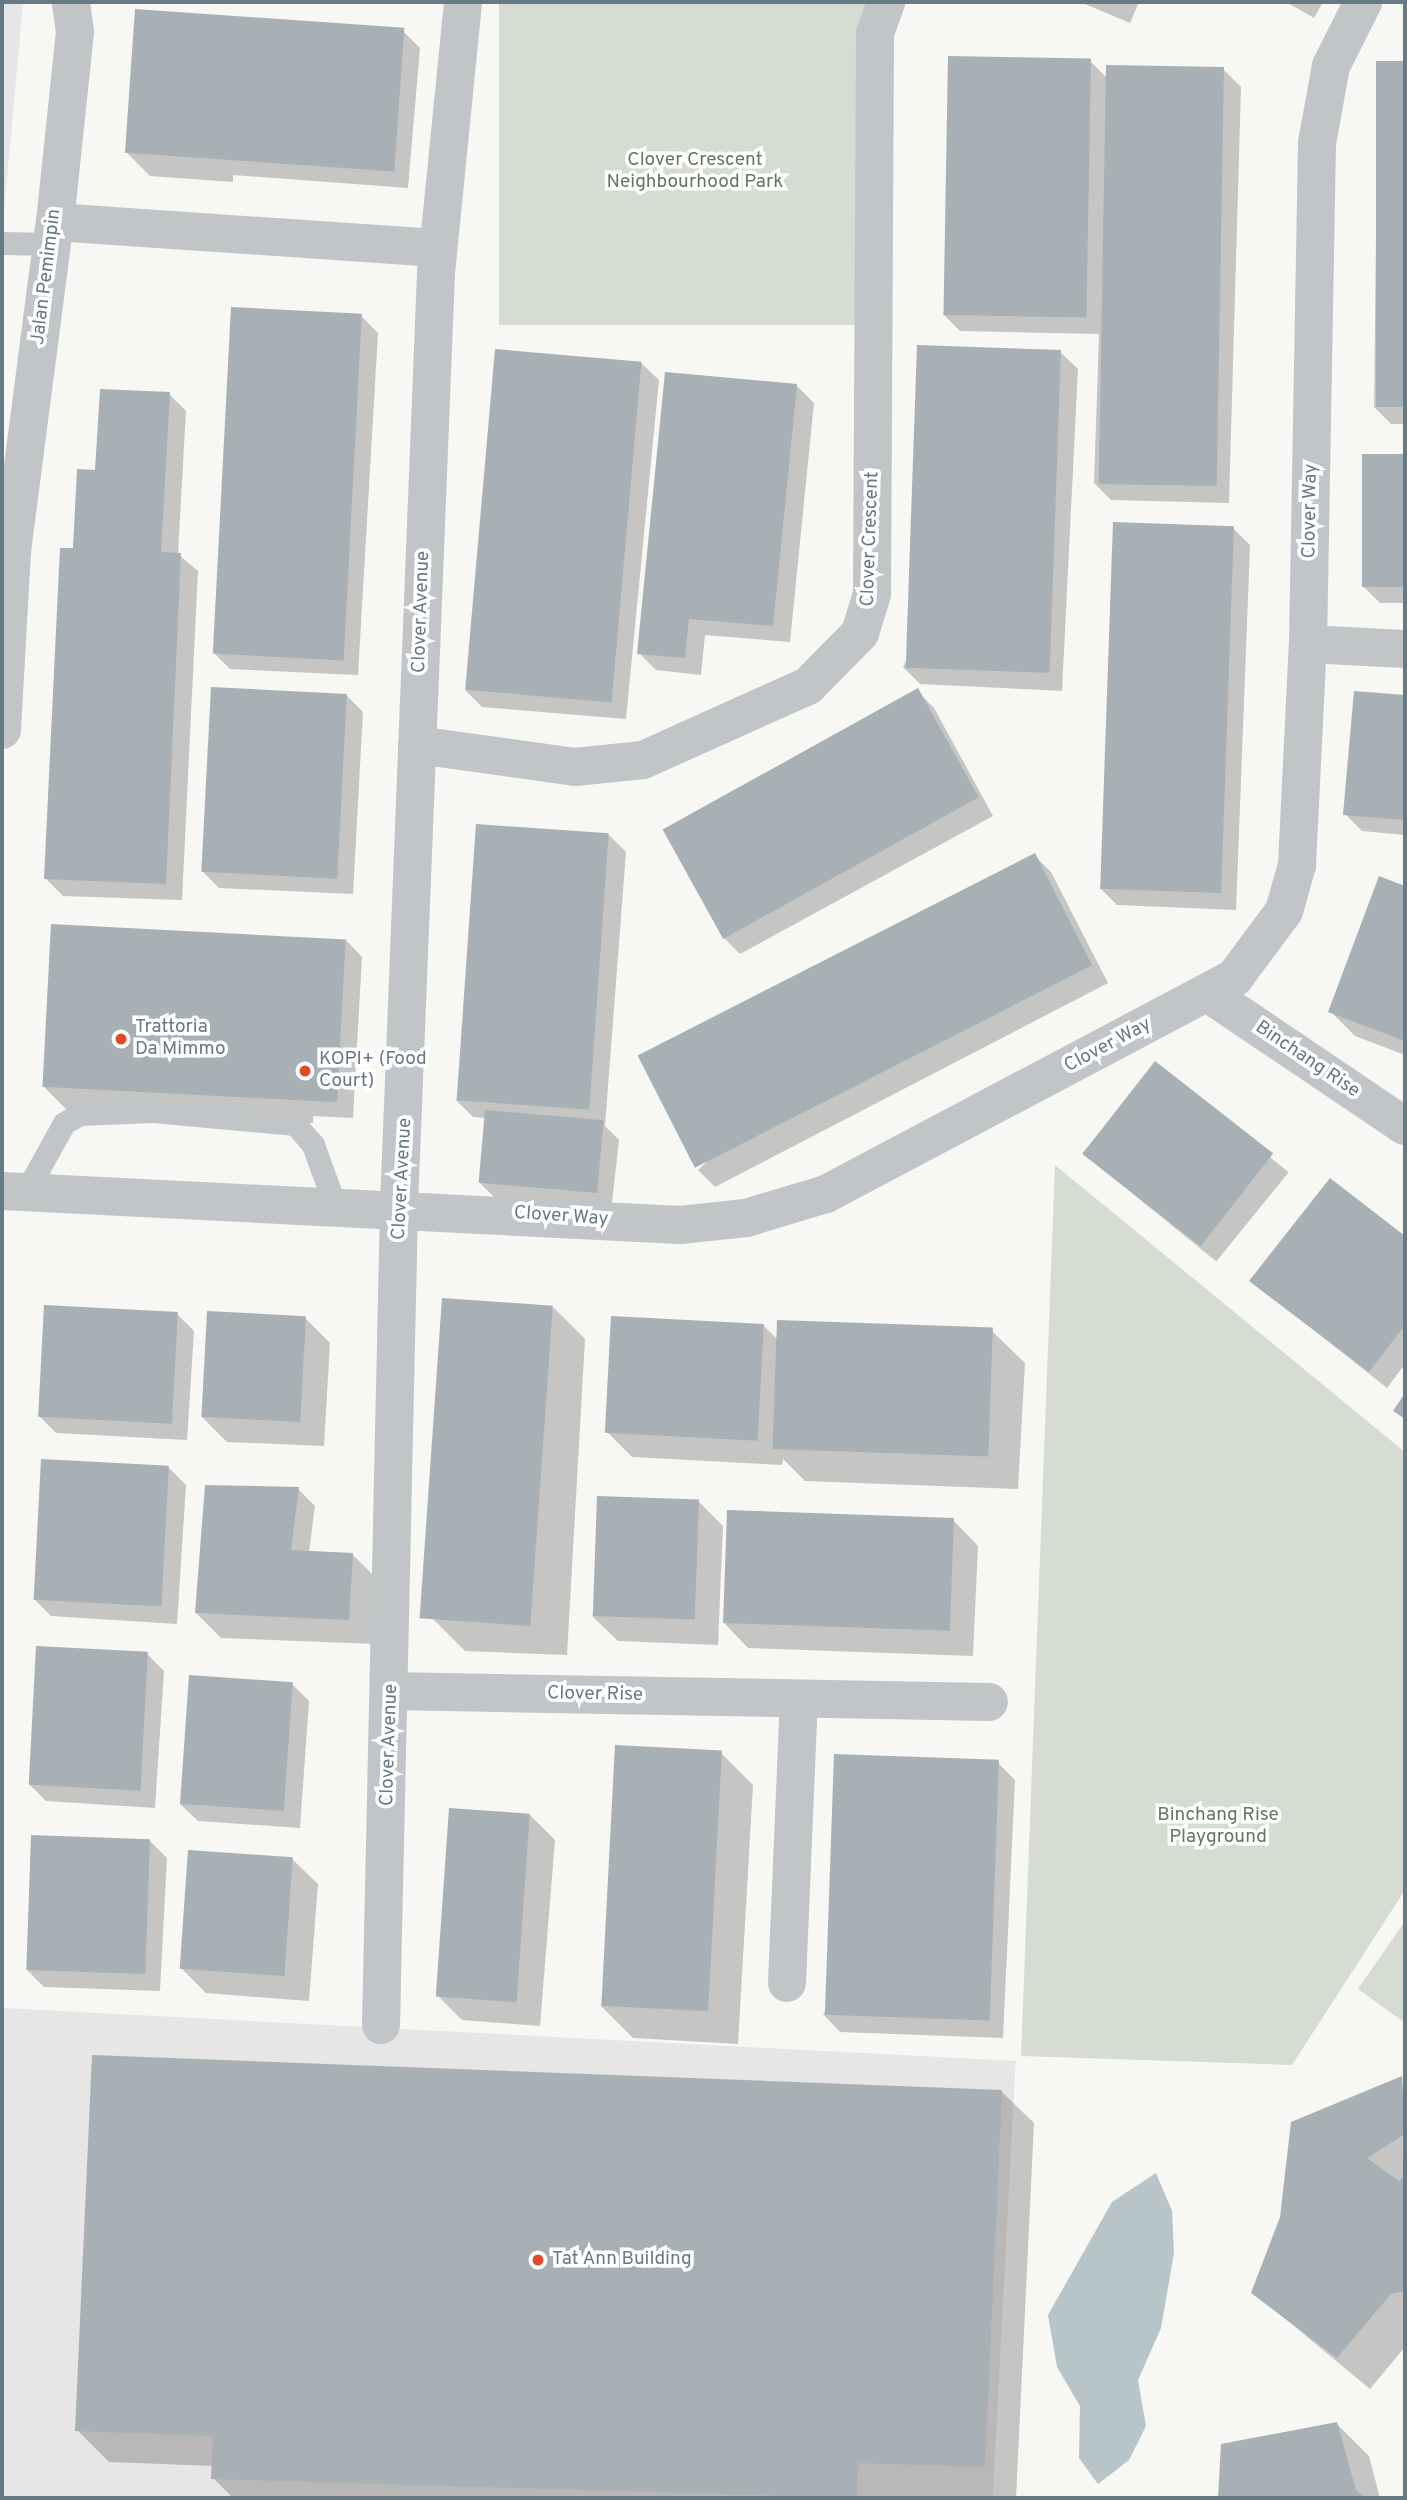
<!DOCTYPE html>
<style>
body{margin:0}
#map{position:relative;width:1407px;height:2500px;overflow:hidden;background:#f7f7f4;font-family:Overpass,sans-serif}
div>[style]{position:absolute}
.built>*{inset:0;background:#e5e6e5;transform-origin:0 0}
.green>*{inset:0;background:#d7dcd3;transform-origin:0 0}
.water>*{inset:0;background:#b7c4c8}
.shadow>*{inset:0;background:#0003;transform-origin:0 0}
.building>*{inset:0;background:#a7b0b5;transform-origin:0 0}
.lane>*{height:23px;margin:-11.5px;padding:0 11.5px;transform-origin:11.5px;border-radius:11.5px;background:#c1c5c8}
.street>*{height:38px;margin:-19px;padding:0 19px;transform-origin:19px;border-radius:19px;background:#c1c5c8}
.dots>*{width:19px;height:19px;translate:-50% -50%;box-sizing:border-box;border:4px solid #fff;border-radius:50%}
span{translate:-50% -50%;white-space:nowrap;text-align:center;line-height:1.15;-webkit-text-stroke:7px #fff;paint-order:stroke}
.park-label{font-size:19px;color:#667761}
.street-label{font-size:19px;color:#677985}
.poi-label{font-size:19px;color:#677985}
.left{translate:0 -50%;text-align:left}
.frame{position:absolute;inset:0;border:4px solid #677985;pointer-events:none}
</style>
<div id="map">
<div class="built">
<div style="clip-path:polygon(2px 2px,23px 3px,2px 232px)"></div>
<div style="left:2px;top:2008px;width:1015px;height:490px;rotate:3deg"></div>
</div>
<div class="green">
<div style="left:499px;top:2px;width:378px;height:323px"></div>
<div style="clip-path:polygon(1055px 1165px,1405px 1452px,1405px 1890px,1292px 2065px,1021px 2056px)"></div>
<div style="clip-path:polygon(1405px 1921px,1405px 2023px,1358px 1989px)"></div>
</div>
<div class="water">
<div style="clip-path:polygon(1156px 2173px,1172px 2211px,1174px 2253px,1161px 2328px,1138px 2380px,1146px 2426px,1129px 2460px,1098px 2484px,1079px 2458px,1080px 2406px,1057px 2367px,1048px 2315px,1112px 2202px)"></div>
</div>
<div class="shadow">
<div style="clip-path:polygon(1080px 2px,1139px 2px,1130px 23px)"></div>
<div style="clip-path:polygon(1286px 2px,1323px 2px,1314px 18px)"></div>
<div style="clip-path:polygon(403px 31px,420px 48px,408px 188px,233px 175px,233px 182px,150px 176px,125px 151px)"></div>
<div style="clip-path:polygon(1090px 61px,1107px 78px,1224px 70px,1241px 87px,1229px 503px,1111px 500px,1094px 483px,1099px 334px,960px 331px,943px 314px)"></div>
<div style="clip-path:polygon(1378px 63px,1405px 63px,1405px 424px,1391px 424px,1374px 407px)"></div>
<div style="clip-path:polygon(361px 316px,378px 333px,358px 675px,230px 669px,213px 652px)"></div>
<div style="clip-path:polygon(1060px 352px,1078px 369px,1062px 691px,920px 684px,903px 667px)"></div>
<div style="clip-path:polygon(641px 363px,659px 380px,626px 719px,482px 707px,465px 690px)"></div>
<div style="clip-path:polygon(797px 386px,814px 403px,790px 642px,705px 635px,701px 675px,656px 670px,639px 653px)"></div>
<div style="clip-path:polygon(169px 394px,186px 411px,178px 554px,198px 571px,182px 900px,63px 896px,46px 879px,74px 550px,97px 472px)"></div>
<div style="clip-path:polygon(1364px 456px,1405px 456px,1405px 603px,1380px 603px,1363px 586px)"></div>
<div style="clip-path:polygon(1233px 528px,1250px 545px,1236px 910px,1117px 905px,1100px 888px)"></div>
<div style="clip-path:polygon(917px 691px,934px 708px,993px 816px,740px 954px,723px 937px,664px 829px)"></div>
<div style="clip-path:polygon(1356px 693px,1405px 697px,1405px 835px,1362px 831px,1345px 814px)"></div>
<div style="clip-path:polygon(346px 695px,363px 712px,353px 894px,219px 888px,202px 871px)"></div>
<div style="clip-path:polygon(609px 835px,626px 852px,605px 1126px,619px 1140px,611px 1211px,497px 1200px,480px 1183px,486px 1118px,473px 1117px,456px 1100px)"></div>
<div style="clip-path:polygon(1034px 855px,1051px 872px,1108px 983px,715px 1187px,698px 1170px)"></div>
<div style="clip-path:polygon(1380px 879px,1405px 888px,1405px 1055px,1355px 1036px,1330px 1011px)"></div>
<div style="clip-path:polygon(345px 939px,362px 957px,353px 1118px,313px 1116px,313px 1123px,69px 1112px,44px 1087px)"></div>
<div style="left:1155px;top:1064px;width:172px;height:115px;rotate:39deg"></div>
<div style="clip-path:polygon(1330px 1180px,1405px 1238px,1405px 1364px,1387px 1388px,1252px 1281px)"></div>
<div style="clip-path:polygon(553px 1307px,585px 1339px,567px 1655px,465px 1651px,433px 1619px)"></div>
<div style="clip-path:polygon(177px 1314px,194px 1331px,187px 1440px,56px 1433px,39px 1416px)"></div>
<div style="clip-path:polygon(305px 1318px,330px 1343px,324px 1446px,227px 1442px,202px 1417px)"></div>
<div style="clip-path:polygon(763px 1325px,778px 1340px,992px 1331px,1025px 1363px,1018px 1489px,805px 1481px,783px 1459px,782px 1465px,632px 1457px,607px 1432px)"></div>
<div style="clip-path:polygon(169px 1468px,186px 1485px,177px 1624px,51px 1616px,34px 1599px)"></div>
<div style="clip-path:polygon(207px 1487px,298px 1489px,315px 1506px,309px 1552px,352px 1554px,377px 1579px,374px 1644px,221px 1638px,196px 1613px)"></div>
<div style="clip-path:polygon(698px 1501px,723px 1526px,718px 1645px,618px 1641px,592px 1616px)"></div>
<div style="clip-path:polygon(953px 1520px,978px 1546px,973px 1656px,748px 1648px,723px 1622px)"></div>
<div style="clip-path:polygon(147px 1654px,164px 1671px,155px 1808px,46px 1801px,29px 1784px)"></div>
<div style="clip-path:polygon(292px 1684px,309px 1701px,300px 1828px,198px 1821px,180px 1804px)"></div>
<div style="clip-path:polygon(721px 1753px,753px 1785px,738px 2044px,633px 2038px,601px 2006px)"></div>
<div style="clip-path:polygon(998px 1763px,1015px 1780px,1003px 2038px,840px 2032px,823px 2014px)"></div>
<div style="clip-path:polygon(530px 1815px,555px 1840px,540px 2026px,462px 2020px,437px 1995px)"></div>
<div style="clip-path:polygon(150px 1841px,167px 1858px,160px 1991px,44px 1987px,27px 1970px)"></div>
<div style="clip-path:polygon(292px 1859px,318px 1884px,309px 2001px,206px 1993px,181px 1968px)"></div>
<div style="clip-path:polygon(1402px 2078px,1405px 2347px,1370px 2389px,1254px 2293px)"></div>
<div style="clip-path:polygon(1001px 2091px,1034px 2123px,1016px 2498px,233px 2498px,213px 2478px,213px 2466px,109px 2462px,77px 2430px)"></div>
<div style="clip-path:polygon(1337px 2424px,1369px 2456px,1380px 2498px,1220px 2498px,1222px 2446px)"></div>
</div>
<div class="building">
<div style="left:135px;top:9px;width:270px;height:144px;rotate:4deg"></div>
<div style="left:948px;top:56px;width:143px;height:259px;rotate:1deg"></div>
<div style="left:1376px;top:61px;width:29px;height:346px"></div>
<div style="left:1106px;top:65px;width:118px;height:419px;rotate:1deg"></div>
<div style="left:231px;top:307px;width:131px;height:347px;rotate:3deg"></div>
<div style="left:917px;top:345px;width:144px;height:323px;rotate:2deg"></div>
<div style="left:495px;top:349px;width:147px;height:342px;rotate:5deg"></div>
<div style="clip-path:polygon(665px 372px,797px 384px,773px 626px,689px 619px,685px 658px,637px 654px)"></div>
<div style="clip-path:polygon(100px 389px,170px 392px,161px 552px,181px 553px,166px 884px,44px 879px,60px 548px,73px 548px,77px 469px,95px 470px)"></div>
<div style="left:1362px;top:454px;width:43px;height:133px"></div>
<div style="left:1113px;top:522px;width:121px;height:367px;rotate:2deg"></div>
<div style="left:211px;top:687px;width:136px;height:185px;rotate:3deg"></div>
<div style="left:918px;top:688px;width:125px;height:292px;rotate:61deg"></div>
<div style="clip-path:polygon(1354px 691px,1405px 695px,1405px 820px,1343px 815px)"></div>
<div style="left:476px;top:824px;width:133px;height:277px;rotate:4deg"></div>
<div style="left:1035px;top:853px;width:126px;height:446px;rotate:63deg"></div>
<div style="clip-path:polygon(1379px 876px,1405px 886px,1405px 1041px,1328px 1012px)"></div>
<div style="left:51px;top:924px;width:295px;height:163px;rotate:3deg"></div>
<div style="left:1155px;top:1061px;width:150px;height:118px;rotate:38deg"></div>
<div style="left:485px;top:1110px;width:119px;height:73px;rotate:5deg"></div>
<div style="clip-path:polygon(1330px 1178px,1405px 1236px,1405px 1325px,1369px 1372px,1249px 1281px)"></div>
<div style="left:442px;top:1298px;width:111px;height:321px;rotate:4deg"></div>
<div style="left:44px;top:1305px;width:134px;height:112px;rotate:3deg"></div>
<div style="left:207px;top:1311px;width:99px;height:106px;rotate:3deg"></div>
<div style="left:611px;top:1316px;width:153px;height:117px;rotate:3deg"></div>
<div style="left:777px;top:1320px;width:216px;height:129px;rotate:2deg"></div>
<div style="clip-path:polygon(1405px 1393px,1405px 1419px,1393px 1411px)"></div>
<div style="left:41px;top:1459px;width:128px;height:141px;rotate:3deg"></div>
<div style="clip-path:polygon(205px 1485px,299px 1487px,291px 1550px,353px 1553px,349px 1620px,195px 1613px)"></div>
<div style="left:597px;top:1496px;width:102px;height:120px;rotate:2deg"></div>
<div style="left:727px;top:1510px;width:227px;height:113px;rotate:2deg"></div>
<div style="left:36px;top:1646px;width:112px;height:139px;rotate:3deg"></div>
<div style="left:189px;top:1675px;width:104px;height:129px;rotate:4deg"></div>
<div style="left:615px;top:1745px;width:107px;height:261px;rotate:3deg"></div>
<div style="left:834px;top:1754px;width:165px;height:261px;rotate:2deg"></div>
<div style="left:449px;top:1808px;width:81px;height:189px;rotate:4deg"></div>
<div style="left:31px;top:1835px;width:119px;height:135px;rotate:2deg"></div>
<div style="left:188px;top:1850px;width:105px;height:119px;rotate:4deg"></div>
<div style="clip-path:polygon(92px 2055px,1002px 2090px,985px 2467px,858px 2463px,857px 2498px,211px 2479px,213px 2436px,75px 2431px)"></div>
<div style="clip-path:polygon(1402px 2076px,1405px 2134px,1367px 2158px,1399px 2181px,1405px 2176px,1405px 2291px,1391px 2294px,1337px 2358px,1251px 2293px,1280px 2217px,1291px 2122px)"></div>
<div style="clip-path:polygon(1337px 2422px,1356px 2490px,1366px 2498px,1218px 2498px,1221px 2444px)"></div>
</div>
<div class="lane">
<div style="left:2px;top:243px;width:50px;rotate:1.1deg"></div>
<div style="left:24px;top:1195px;width:82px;rotate:-60.9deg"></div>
<div style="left:64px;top:1123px;width:18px;rotate:-29deg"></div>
<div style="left:80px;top:1114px;width:73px;rotate:-2.4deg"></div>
<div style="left:153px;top:1111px;width:143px;rotate:5.2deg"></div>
<div style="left:295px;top:1124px;width:28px;rotate:49deg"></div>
<div style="left:313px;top:1145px;width:64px;rotate:69.9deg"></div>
</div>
<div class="street">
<div style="left:55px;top:222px;width:383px;rotate:3.9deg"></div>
<div style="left:1308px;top:644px;width:97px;rotate:3deg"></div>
<div style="left:2px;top:730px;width:179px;rotate:-86.8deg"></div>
<div style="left:12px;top:551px;width:332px;rotate:-82.6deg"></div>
<div style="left:55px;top:222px;width:191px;rotate:-84deg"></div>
<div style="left:75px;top:32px;width:30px;rotate:-98deg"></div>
<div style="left:417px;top:745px;width:160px;rotate:7.9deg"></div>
<div style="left:575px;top:767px;width:68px;rotate:-5.9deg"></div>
<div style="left:643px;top:760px;width:181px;rotate:-24.2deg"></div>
<div style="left:808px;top:686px;width:74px;rotate:-45.5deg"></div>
<div style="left:860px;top:633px;width:41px;rotate:-72.9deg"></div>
<div style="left:872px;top:594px;width:561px;rotate:-89.69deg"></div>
<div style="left:875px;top:33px;width:33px;rotate:-70deg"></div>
<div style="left:1209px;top:994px;width:236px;rotate:34deg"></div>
<div style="left:2px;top:1191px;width:679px;rotate:2.87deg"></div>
<div style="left:680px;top:1225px;width:66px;rotate:-6.1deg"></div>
<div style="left:746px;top:1218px;width:84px;rotate:-16.7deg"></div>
<div style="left:826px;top:1194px;width:463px;rotate:-27.9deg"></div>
<div style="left:1235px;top:977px;width:82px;rotate:-53.4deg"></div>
<div style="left:1284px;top:911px;width:48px;rotate:-74.2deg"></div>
<div style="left:1297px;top:865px;width:221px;rotate:-87.2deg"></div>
<div style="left:1308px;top:644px;width:501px;rotate:-88.97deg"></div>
<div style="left:1317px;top:143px;width:78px;rotate:-79.7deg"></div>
<div style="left:1331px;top:66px;width:72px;rotate:-63.4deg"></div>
<div style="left:391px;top:1691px;width:598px;rotate:1.05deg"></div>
<div style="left:787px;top:1983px;width:284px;rotate:-87.6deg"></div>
<div style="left:381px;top:2025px;width:819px;rotate:-88.74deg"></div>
<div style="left:399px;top:1206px;width:934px;rotate:-87.73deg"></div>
<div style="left:436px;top:273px;width:272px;rotate:-84.3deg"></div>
</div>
<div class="dots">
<div style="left:121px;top:1039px;background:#e04c2b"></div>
<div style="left:305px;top:1071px;background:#e04c2b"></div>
<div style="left:538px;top:2260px;background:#e04c2b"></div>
</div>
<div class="park-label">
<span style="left:695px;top:172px">Clover Crescent<br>Neighbourhood Park</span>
<span style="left:1218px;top:1827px">Binchang Rise<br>Playground</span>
</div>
<div class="street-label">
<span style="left:47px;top:277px;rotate:-83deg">Jalan Pemimpin</span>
<span style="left:1311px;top:511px;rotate:-89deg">Clover Way</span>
<span style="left:871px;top:539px;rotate:-88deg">Clover Crescent</span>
<span style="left:422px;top:612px;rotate:-88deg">Clover Avenue</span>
<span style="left:1108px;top:1046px;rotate:-28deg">Clover Way</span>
<span style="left:1307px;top:1060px;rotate:34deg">Binchang Rise</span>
<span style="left:403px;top:1179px;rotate:-87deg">Clover Avenue</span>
<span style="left:561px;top:1217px;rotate:4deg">Clover Way</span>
<span style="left:595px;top:1695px;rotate:1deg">Clover Rise</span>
<span style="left:390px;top:1745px;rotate:-88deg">Clover Avenue</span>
</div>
<div class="poi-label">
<span class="left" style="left:135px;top:1039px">Trattoria<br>Da Mimmo</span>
<span class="left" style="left:319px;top:1071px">KOPI+ (Food<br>Court)</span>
<span class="left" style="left:552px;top:2260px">Tat Ann Building</span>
</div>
<div class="frame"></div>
</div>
